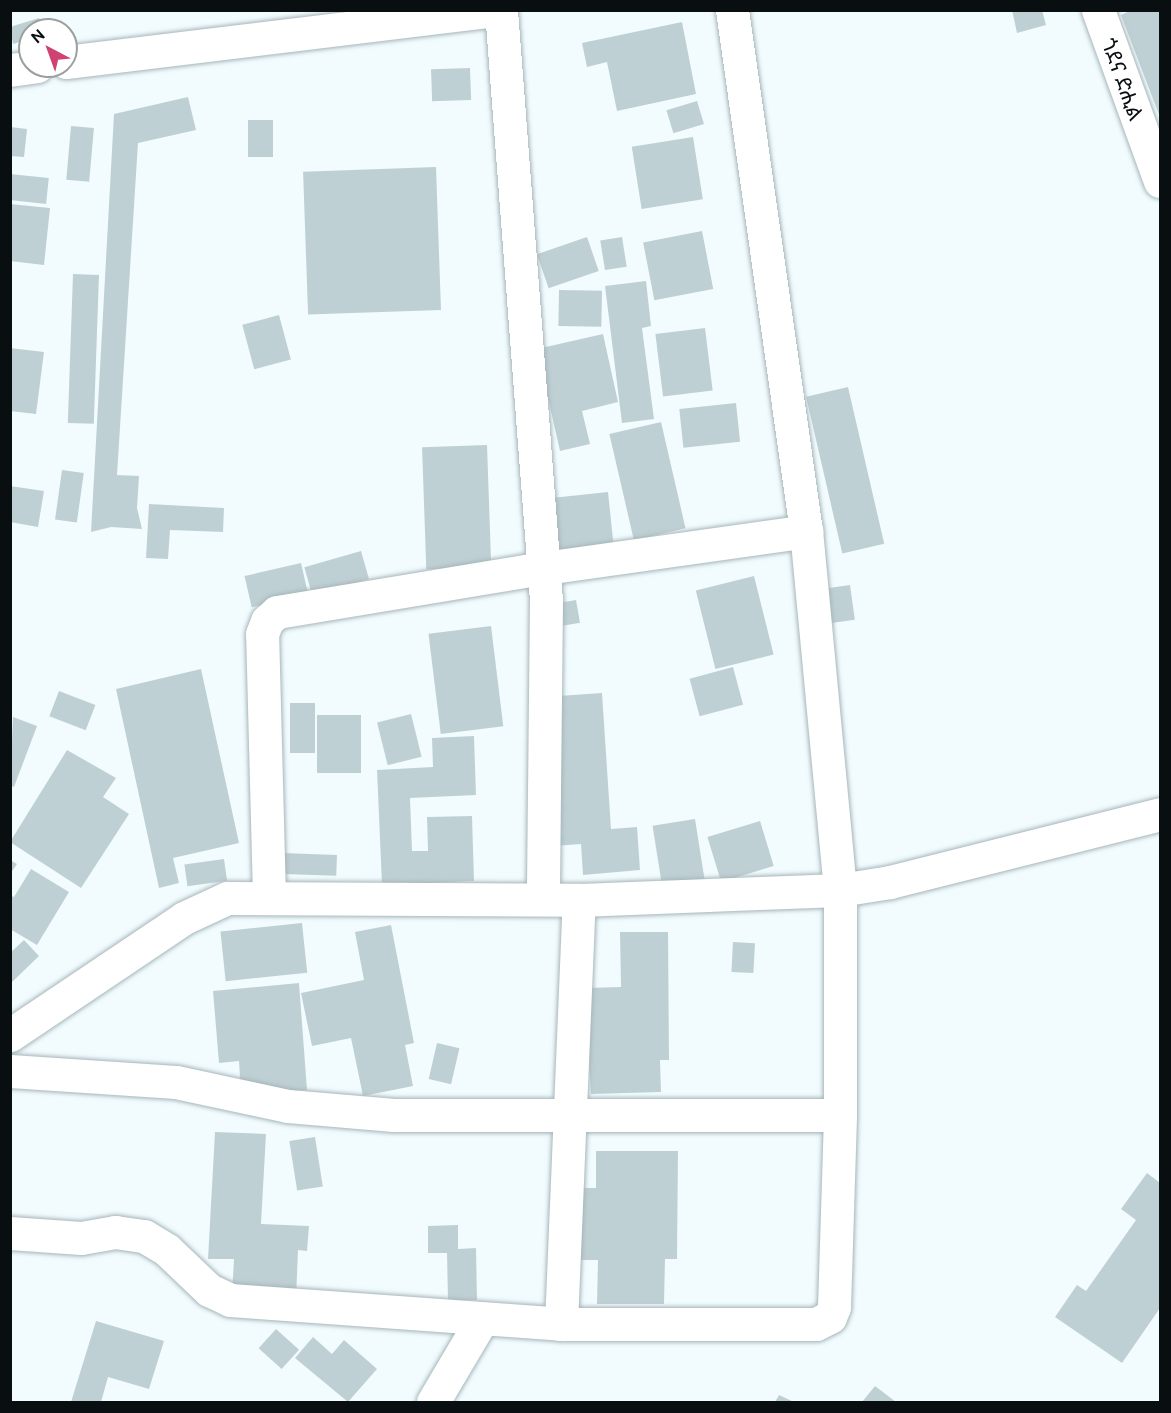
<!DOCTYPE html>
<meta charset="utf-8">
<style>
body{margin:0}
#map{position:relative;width:1171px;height:1413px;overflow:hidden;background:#f2fcff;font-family:Ubuntu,"Noto Sans Ethiopic",sans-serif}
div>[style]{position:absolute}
.building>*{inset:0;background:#bfd0d4;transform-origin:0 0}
.roads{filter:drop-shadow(0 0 2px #a6b6ba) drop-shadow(0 0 2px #a6b6ba)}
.minor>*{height:33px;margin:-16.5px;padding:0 16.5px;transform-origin:16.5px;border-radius:16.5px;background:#fff}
span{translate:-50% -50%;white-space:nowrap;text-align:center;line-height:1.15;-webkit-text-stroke:4.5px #fff;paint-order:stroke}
.street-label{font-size:21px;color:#090f10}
.frame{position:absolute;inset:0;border:12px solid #090f10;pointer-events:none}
.north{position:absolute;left:18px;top:18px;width:60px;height:60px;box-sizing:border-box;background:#fff;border:2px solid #9d9f9f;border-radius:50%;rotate:319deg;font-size:16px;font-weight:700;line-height:24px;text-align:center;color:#090f10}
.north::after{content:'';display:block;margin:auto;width:21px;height:27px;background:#cf4271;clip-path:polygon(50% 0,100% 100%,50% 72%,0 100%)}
</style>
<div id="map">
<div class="building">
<div style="clip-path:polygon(1012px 10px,1042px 10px,1046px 25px,1017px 33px)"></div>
<div style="clip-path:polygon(1132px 10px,1160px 10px,1160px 117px,1121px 15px)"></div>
<div style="clip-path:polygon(39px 18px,43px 30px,30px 30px,30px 39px,13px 44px,10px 27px)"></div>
<div style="clip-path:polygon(682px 22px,696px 94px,617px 111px,607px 62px,587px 67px,582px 43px)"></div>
<div style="left:470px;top:68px;width:32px;height:39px;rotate:88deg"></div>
<div style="clip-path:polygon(188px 97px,196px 130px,138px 143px,117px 475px,139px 476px,137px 508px,142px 529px,111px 527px,91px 532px,114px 114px)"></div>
<div style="left:697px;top:101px;width:24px;height:32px;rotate:73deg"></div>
<div style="left:248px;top:120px;width:25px;height:37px"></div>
<div style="left:71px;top:126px;width:23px;height:54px;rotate:5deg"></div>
<div style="clip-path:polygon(10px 127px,27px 129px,24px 157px,10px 156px)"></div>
<div style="left:693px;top:137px;width:63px;height:62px;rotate:81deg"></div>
<div style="left:436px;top:167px;width:143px;height:133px;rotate:88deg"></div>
<div style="left:10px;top:174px;width:39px;height:26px;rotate:6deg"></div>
<div style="clip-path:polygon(10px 204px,50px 208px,44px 265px,10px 261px)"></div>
<div style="left:702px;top:231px;width:59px;height:60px;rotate:79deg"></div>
<div style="left:587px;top:237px;width:36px;height:53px;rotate:71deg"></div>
<div style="left:622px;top:237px;width:30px;height:22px;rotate:81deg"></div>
<div style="left:73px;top:274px;width:26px;height:149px;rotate:2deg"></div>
<div style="clip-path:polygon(646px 281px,651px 326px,642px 328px,654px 419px,622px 423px,605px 286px)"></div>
<div style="left:559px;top:290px;width:43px;height:36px;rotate:1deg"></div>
<div style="left:279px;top:315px;width:46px;height:38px;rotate:75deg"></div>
<div style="left:705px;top:328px;width:63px;height:50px;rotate:83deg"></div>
<div style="clip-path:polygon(603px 334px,618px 402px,582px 411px,590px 444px,560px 451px,537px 349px)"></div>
<div style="clip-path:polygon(10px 348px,44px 352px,36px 414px,10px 411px)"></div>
<div style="left:848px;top:387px;width:161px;height:43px;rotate:77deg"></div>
<div style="left:736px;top:403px;width:39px;height:57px;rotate:84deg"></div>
<div style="left:661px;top:422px;width:109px;height:53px;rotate:77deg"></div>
<div style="left:487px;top:445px;width:122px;height:65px;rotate:88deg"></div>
<div style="left:62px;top:470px;width:22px;height:50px;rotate:8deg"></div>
<div style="clip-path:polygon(10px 486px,44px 491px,38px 527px,10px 522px)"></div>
<div style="left:608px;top:492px;width:57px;height:71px;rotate:84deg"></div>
<div style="clip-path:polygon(149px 504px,224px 508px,223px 532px,170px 530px,168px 559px,146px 558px)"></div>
<div style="left:361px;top:551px;width:29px;height:59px;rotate:74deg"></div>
<div style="left:301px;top:563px;width:32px;height:58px;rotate:77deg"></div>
<div style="left:754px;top:576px;width:81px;height:60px;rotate:76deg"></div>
<div style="left:850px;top:585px;width:35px;height:31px;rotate:82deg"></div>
<div style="left:576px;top:600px;width:23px;height:29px;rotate:80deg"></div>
<div style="left:491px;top:626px;width:101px;height:63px;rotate:83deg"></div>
<div style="left:733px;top:667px;width:39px;height:45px;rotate:75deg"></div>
<div style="clip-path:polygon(201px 669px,239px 843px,173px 858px,179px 883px,159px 888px,116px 689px)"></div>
<div style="left:59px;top:691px;width:39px;height:27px;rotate:21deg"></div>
<div style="clip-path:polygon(602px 693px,611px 829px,637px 827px,640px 870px,583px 875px,581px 844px,554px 846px,544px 697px)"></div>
<div style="left:290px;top:703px;width:25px;height:50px"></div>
<div style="left:411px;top:714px;width:44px;height:35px;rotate:76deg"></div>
<div style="left:361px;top:715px;width:58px;height:44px;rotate:90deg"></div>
<div style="clip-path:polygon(13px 717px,37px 726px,14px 787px,10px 785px)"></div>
<div style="clip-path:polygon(474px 736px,476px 795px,410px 798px,412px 851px,428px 851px,427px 817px,472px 816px,474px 881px,382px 885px,377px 770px,433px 767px,432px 738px)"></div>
<div style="clip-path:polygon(67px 750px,116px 778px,103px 797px,129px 814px,81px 888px,10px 842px)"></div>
<div style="left:695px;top:819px;width:61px;height:43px;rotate:81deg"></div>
<div style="left:760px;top:821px;width:47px;height:55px;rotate:73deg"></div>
<div style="left:283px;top:853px;width:54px;height:21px;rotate:2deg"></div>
<div style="left:224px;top:859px;width:22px;height:40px;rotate:82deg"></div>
<div style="clip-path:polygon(10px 860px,17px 864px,10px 874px)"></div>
<div style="clip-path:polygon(31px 869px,69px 892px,37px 945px,10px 929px,10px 895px,14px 897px)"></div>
<div style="left:302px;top:923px;width:50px;height:82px;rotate:84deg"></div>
<div style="clip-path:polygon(391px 925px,414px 1043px,405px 1045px,413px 1086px,363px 1096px,351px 1038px,312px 1046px,301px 993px,364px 980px,355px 932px)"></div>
<div style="clip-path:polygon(620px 932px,668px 932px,669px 1060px,660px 1060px,661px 1092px,591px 1094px,585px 988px,621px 987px)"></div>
<div style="clip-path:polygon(24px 940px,39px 956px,10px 984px,10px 953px)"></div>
<div style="left:733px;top:942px;width:22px;height:30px;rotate:3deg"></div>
<div style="clip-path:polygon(299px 983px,307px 1090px,241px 1096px,239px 1061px,219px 1063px,213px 991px)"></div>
<div style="left:437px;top:1043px;width:23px;height:37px;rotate:13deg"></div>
<div style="clip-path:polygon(215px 1132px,266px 1134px,261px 1224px,309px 1226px,307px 1251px,298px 1250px,296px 1299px,232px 1295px,234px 1259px,208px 1259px)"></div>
<div style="left:315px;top:1137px;width:50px;height:26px;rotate:81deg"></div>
<div style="clip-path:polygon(596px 1151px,678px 1151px,677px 1259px,665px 1259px,664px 1304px,597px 1304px,598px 1260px,576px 1260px,577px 1188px,596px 1188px)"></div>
<div style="clip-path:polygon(1147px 1173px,1160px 1183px,1160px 1308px,1122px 1363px,1055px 1317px,1077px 1285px,1086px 1291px,1136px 1220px,1121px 1209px)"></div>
<div style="clip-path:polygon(458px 1225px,458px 1249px,476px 1248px,477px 1300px,448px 1301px,447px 1253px,428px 1253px,428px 1226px)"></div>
<div style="clip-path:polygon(96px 1321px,164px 1341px,149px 1389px,108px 1377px,101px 1402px,71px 1402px)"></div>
<div style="left:276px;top:1329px;width:31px;height:26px;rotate:42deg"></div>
<div style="clip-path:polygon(313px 1337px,332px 1354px,344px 1340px,377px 1369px,348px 1402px,295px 1358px)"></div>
<div style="clip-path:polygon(875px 1386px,896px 1402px,862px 1402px)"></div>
<div style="clip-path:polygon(779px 1395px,794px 1402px,775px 1402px)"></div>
</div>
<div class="roads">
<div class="minor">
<div style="left:501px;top:10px;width:592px;rotate:85.64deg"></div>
<div style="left:546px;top:600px;width:299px;rotate:90.6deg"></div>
<div style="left:1098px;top:10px;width:182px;rotate:70.1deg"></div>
<div style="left:66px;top:62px;width:432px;rotate:-6.9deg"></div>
<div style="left:10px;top:70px;width:27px;rotate:-8deg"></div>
<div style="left:269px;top:897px;width:263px;rotate:-91.5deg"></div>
<div style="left:262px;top:634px;width:14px;rotate:-69deg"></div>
<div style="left:267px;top:621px;width:13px;rotate:-42deg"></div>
<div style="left:277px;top:612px;width:271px;rotate:-9.4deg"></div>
<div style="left:544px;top:568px;width:265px;rotate:-8deg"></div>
<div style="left:10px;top:1035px;width:210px;rotate:-33.9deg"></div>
<div style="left:184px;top:918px;width:47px;rotate:-24.9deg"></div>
<div style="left:227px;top:898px;width:352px;rotate:0.3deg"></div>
<div style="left:579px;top:900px;width:261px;rotate:-2.2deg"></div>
<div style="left:840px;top:890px;width:51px;rotate:-9.1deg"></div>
<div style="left:890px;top:882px;width:278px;rotate:-14.1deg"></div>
<div style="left:10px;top:1071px;width:166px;rotate:3.8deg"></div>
<div style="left:176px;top:1082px;width:115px;rotate:12.1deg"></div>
<div style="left:288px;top:1106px;width:106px;rotate:4.9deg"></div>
<div style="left:394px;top:1115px;width:446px"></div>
<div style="left:10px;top:1233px;width:71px;rotate:4deg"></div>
<div style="left:81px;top:1238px;width:35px;rotate:-10deg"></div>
<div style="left:115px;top:1232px;width:29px;rotate:8deg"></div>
<div style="left:144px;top:1236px;width:27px;rotate:31deg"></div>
<div style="left:167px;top:1250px;width:58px;rotate:43.6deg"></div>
<div style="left:209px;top:1290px;width:23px;rotate:25deg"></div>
<div style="left:230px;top:1300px;width:332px;rotate:4.1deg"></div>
<div style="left:561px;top:1324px;width:255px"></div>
<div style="left:816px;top:1324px;width:16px;rotate:-27deg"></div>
<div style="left:830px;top:1317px;width:11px;rotate:-68deg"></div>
<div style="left:834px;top:1307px;width:192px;rotate:-88.2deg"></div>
<div style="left:840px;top:1115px;width:225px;rotate:-90deg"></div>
<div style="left:840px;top:890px;width:361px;rotate:-95.4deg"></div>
<div style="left:806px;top:531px;width:526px;rotate:-98.08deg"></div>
<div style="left:561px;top:1324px;width:424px;rotate:-87.6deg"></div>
<div style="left:433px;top:1402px;width:96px;rotate:-59.4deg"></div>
</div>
</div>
<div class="street-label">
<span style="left:1123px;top:79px;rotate:70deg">ጎደና ድሒል</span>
</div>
<div class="frame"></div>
<div class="north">N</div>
</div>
